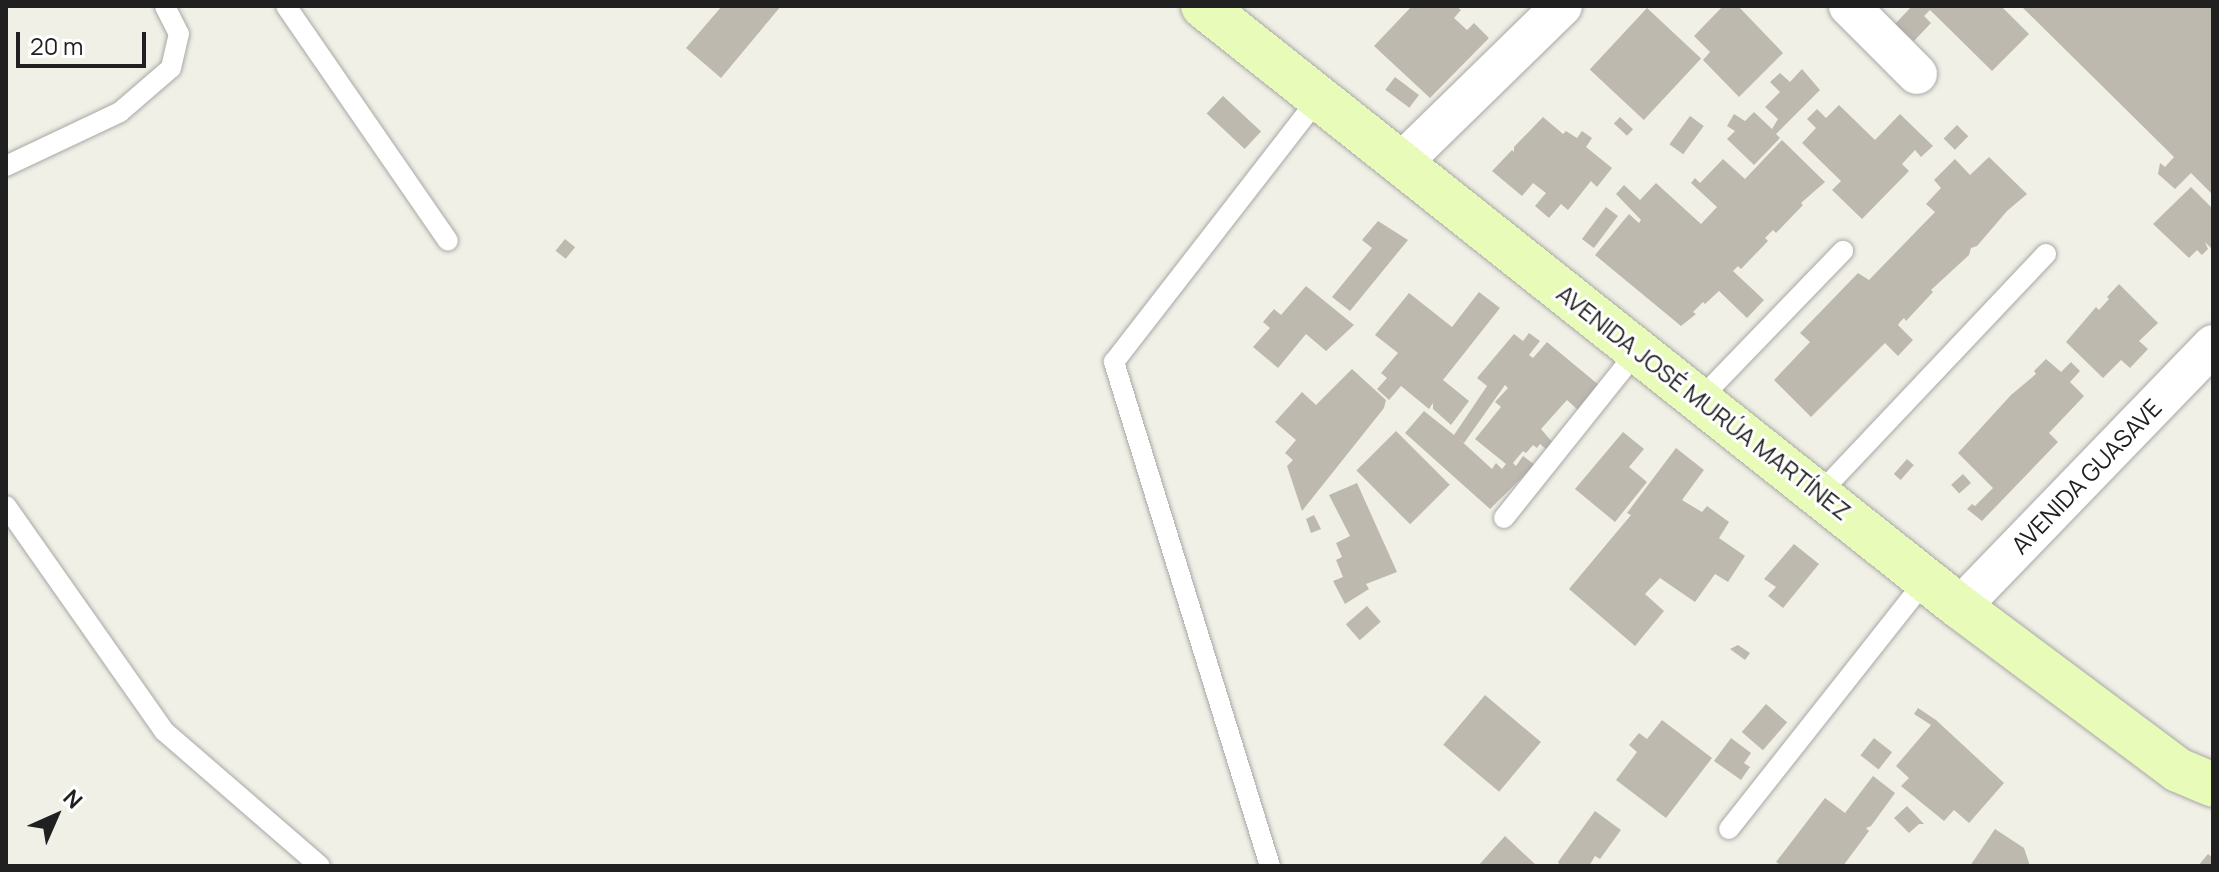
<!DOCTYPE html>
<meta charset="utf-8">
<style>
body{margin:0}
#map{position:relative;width:2219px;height:872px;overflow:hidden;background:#f1f0e6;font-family:Manrope,sans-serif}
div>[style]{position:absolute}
.building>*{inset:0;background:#beb9af;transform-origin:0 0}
.roads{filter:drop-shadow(0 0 2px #a7a7a7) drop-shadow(0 0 2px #a7a7a7)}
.service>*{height:20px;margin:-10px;padding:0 10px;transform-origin:10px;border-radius:10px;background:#fff}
.minor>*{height:40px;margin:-20px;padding:0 20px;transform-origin:20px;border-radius:20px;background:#fff}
.secondary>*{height:44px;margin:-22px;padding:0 22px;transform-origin:22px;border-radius:22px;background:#e8fbb9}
span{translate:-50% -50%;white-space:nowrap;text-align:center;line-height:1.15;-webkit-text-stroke:6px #fff;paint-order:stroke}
.street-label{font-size:24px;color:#202020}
.frame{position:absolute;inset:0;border:8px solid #202020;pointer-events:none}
.north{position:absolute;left:16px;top:776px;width:80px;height:80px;-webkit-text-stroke:6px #fff;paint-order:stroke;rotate:45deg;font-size:22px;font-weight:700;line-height:32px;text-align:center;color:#202020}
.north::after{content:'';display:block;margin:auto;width:28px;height:36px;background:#202020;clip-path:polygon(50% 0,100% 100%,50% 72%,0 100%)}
.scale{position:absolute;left:16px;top:32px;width:130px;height:36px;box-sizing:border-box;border:4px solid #202020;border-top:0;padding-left:10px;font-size:24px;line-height:28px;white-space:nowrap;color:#202020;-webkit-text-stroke:6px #fff;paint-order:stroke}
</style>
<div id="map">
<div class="building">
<div style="clip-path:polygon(722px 6px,781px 6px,721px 78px,686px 48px)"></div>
<div style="clip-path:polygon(1412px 6px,1456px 6px,1461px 10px,1454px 18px,1467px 30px,1474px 23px,1489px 38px,1430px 98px,1374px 46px)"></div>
<div style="clip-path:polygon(1723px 6px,1738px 6px,1783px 53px,1739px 97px,1703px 60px,1710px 52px,1694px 36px)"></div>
<div style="clip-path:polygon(1912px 6px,2001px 6px,2029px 34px,1992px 71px,1930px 10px,1924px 16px,1931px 23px,1914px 41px,1895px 24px)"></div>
<div style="clip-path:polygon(2021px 6px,2213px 6px,2213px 195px,2191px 173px,2175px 189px,2158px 174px,2160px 163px,2165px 167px,2174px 157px)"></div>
<div style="left:1647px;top:8px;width:74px;height:84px;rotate:43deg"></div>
<div style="clip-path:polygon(1802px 69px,1820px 90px,1776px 134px,1780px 138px,1754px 165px,1727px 139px,1735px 131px,1727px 126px,1734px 114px,1745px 121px,1754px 112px,1772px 129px,1778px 119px,1765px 107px,1780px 92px,1770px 82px,1780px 73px,1790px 82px)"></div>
<div style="left:1395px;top:77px;width:30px;height:16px;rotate:37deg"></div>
<div style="left:1223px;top:96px;width:52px;height:24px;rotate:43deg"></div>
<div style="clip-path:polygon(1839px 105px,1875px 140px,1900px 114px,1933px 146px,1921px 157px,1915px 150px,1902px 164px,1909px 171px,1862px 219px,1832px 190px,1841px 181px,1802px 143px,1816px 128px,1807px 119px,1817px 109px,1826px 118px)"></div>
<div style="left:1690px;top:116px;width:17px;height:35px;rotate:36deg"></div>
<div style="clip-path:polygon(1543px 117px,1563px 134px,1566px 131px,1577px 138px,1582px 131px,1592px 138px,1586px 147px,1612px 168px,1597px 187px,1591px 181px,1568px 210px,1561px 204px,1549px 218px,1535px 206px,1546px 193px,1533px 183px,1522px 196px,1492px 171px,1512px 150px,1514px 152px,1514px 147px)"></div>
<div style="left:1620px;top:117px;width:18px;height:9px;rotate:43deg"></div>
<div style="left:1957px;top:125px;width:16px;height:19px;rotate:45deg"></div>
<div style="clip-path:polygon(1782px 140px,1825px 182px,1801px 203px,1803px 205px,1776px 233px,1773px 230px,1765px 238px,1768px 241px,1741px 269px,1738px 266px,1733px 271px,1764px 300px,1747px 318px,1719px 291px,1705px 304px,1703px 302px,1693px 312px,1696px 314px,1681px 326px,1595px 255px,1629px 214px,1639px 223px,1641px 220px,1616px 194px,1624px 185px,1640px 200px,1656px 183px,1701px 224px,1717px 207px,1691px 183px,1695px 178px,1700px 183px,1723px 159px,1745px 179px)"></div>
<div style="clip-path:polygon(1989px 157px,2027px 194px,2007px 211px,1977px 246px,1971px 248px,1969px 255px,1931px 290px,1933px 292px,1906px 321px,1904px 318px,1900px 322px,1898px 325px,1913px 340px,1898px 356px,1885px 343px,1811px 417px,1774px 380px,1810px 342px,1800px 333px,1858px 273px,1869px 280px,1935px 212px,1926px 204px,1941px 188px,1934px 180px,1955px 159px,1970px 175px)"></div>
<div style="clip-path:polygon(2191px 187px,2213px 209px,2213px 246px,2211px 248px,2205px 242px,2208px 249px,2202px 255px,2197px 250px,2189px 258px,2153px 224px)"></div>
<div style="left:1606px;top:207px;width:15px;height:40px;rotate:37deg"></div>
<div style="clip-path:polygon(1378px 221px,1408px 240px,1350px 311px,1332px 297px,1372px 248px,1362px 240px)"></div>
<div style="left:565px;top:239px;width:13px;height:15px;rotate:39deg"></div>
<div style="clip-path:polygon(2119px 284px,2158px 323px,2139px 341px,2148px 349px,2130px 368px,2121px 360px,2103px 378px,2066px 342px,2096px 307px,2099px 310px,2109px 299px,2107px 297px)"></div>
<div style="clip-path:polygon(1306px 286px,1354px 325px,1326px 351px,1306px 334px,1278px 368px,1253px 347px,1270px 328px,1263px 322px,1274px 309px,1281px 315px)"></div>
<div style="clip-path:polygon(1479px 292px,1500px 308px,1443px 380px,1469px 401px,1451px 425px,1433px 409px,1433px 403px,1429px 409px,1401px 386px,1389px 400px,1377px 389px,1387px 378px,1381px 373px,1398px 353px,1375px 335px,1409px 293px,1452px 327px)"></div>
<div style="clip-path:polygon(evenodd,1529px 333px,1540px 341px,1529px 355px,1533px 358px,1547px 342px,1600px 386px,1578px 410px,1567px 400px,1541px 429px,1553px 443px,1547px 450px,1540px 444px,1537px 448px,1533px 445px,1526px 453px,1523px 451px,1513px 463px,1516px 466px,1523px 456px,1535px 465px,1490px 509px,1405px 433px,1424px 411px,1454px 435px,1487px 386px,1477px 378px,1514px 334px,1523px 341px,1529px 333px,1505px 385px,1508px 388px,1495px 402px,1501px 407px,1475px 439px,1506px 464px,1502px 469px,1496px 463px,1492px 469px,1457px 437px,1464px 443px,1505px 385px)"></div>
<div style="clip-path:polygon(2046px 359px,2061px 372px,2071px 362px,2080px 371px,2070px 382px,2084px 396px,2049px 433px,2058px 442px,1982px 521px,1967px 509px,1972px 504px,1975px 506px,1993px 488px,1958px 453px,2011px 395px,2036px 374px,2034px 371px)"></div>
<div style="clip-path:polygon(1352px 369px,1386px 400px,1384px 408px,1302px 511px,1287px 466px,1293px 460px,1285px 453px,1296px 440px,1275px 422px,1302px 392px,1316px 405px)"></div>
<div style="left:1396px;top:431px;width:76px;height:56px;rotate:45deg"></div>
<div style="clip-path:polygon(1623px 432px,1644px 449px,1629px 467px,1647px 482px,1615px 522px,1575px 489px)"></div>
<div style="clip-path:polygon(1676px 448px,1704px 470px,1682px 500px,1702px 512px,1707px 506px,1729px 522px,1719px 538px,1745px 556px,1728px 582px,1715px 574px,1695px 602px,1660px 578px,1645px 594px,1664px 611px,1635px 646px,1569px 589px,1631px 515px,1627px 513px)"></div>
<div style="left:1907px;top:459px;width:9px;height:20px;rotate:41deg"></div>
<div style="left:1963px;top:474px;width:12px;height:16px;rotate:48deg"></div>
<div style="clip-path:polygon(1357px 483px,1397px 572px,1366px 584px,1369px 589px,1345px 604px,1333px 581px,1343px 577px,1336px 560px,1342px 557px,1336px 543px,1350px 536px,1329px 495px)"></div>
<div style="clip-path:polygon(1314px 515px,1321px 529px,1311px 533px,1306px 519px)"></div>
<div style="clip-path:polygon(1794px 544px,1819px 564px,1783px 608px,1768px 596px,1776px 587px,1764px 579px)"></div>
<div style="left:1367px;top:606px;width:21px;height:28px;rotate:49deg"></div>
<div style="clip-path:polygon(1738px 645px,1750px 653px,1745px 660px,1730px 649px)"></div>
<div style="left:1485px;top:695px;width:73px;height:65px;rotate:40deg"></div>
<div style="left:1766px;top:704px;width:28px;height:37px;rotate:41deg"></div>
<div style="clip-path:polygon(1918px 708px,1936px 720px,2004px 783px,1969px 823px,1954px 810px,1944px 821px,1901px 786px,1909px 778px,1896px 766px,1931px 725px,1914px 714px)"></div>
<div style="clip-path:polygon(1662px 720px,1712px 758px,1666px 818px,1616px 780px,1637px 752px,1629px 745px,1639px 733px,1647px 739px)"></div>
<div style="clip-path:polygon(1731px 738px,1751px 753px,1744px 763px,1750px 767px,1741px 780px,1714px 761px)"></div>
<div style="left:1874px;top:738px;width:23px;height:22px;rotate:38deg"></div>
<div style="clip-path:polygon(1873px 776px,1895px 793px,1871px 826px,1866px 828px,1869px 831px,1843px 866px,1782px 866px,1776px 862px,1825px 798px,1845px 813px)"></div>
<div style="clip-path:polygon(1907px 806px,1924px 824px,1919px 824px,1909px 833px,1894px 818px)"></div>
<div style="clip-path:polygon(1595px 811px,1621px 830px,1600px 859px,1595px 856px,1589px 866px,1560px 866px,1558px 862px)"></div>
<div style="clip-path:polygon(1995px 829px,2024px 848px,2030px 866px,1970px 866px)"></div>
<div style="clip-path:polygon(1505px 836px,1537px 866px,1478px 866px)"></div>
<div style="clip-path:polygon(2208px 854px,2213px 858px,2213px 866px,2198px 866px)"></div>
</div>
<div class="roads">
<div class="service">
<div style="left:286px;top:6px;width:285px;rotate:55.4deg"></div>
<div style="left:6px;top:166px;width:126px;rotate:-25.3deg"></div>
<div style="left:120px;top:112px;width:67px;rotate:-40.8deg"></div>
<div style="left:171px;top:68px;width:35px;rotate:-77deg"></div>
<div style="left:179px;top:34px;width:31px;rotate:-117deg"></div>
<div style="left:1700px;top:399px;width:206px;rotate:-46deg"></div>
<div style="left:1820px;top:493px;width:329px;rotate:-46.6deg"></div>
<div style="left:6px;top:506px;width:275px;rotate:54.9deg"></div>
<div style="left:164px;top:731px;width:206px;rotate:40.9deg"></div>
<div style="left:1504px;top:518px;width:216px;rotate:-51.4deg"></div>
<div style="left:1729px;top:829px;width:318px;rotate:-51.7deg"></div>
<div style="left:1270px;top:866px;width:528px;rotate:-107.2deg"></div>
<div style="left:1114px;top:362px;width:334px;rotate:-52.2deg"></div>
</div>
<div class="minor">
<div style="left:1849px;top:6px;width:96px;rotate:45deg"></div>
<div style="left:1400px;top:164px;width:226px;rotate:-44.3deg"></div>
<div style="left:1960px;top:607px;width:364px;rotate:-46deg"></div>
</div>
<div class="secondary">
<div style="left:1203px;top:6px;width:967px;rotate:38.45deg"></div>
<div style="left:1960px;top:607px;width:272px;rotate:36.8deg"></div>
<div style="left:2178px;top:770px;width:38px;rotate:23deg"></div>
</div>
</div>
<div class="street-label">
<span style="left:1704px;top:402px;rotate:38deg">AVENIDA JOSÉ MURÚA MARTÍNEZ</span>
<span style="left:2086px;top:476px;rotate:-46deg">AVENIDA GUASAVE</span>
</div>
<div class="frame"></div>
<div class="north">N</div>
<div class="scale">20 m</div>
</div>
